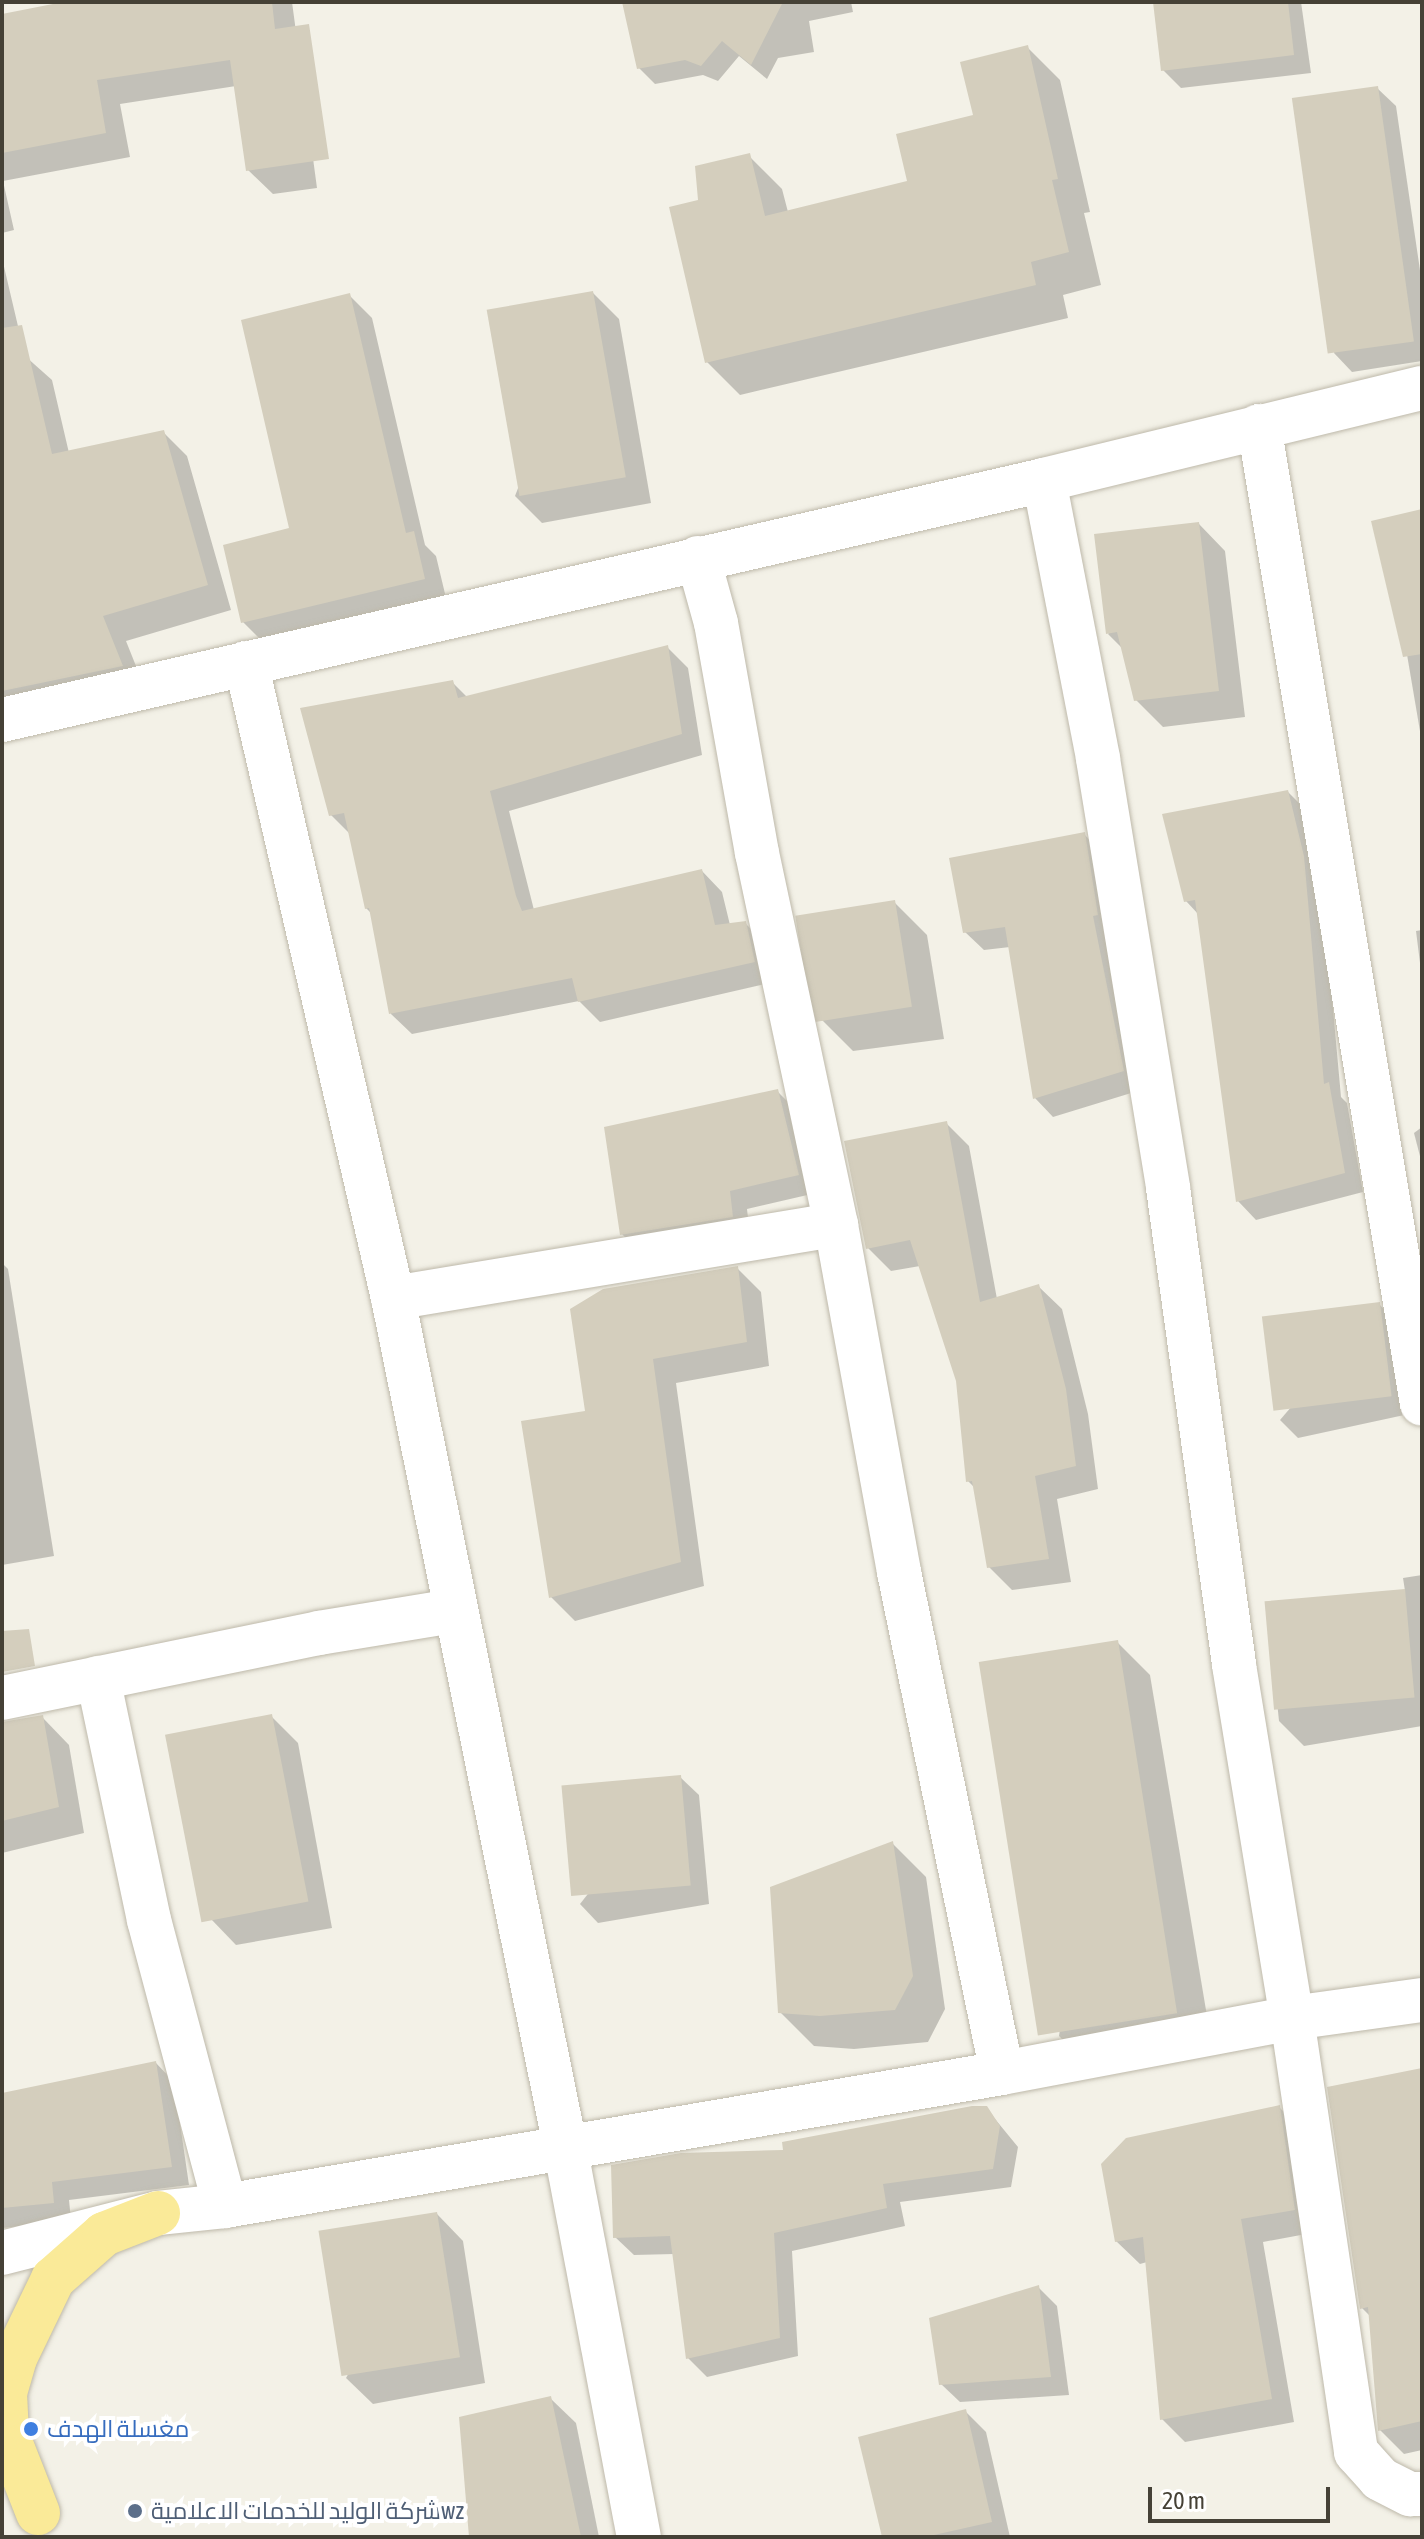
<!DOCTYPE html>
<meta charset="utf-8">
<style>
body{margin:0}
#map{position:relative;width:1424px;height:2539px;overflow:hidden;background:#f3f1e7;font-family:"Asap Condensed",Cairo,sans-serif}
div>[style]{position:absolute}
.shadow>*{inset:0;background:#0003}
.building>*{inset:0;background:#d4cebd;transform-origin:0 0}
.roads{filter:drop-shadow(0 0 2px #beb9aa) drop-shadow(0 0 2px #beb9aa)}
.street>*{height:44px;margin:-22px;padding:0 22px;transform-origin:22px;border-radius:22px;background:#fff}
.primary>*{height:44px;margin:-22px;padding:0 22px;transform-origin:22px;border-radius:22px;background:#faea98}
.dots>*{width:22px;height:22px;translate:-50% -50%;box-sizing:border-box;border:4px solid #fff;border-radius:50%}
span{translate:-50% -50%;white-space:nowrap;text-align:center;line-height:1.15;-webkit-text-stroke:8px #fff;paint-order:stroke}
.shop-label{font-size:24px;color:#366cbe}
.left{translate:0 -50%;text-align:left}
.service-label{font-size:24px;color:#4e5e75}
.frame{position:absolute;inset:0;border:4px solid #454136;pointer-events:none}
.scale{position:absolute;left:1148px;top:2487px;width:182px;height:36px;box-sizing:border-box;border:4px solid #454136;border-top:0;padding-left:10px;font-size:24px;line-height:28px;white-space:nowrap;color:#454136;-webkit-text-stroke:6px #fff;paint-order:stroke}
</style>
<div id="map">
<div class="shadow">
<div style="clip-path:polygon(74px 2px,292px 2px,317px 188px,273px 194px,248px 170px,236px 86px,120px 104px,130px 157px,3px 181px,14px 230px,2px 233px,2px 16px)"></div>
<div style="clip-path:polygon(624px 2px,851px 2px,853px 12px,809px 21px,814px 52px,778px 58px,767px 79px,739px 56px,718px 81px,703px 75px,655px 84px,639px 68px)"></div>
<div style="clip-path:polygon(1155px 2px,1301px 2px,1311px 73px,1181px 88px,1163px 70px)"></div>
<div style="clip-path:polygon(1027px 47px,1060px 80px,1090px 212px,1084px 213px,1101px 285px,1063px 295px,1068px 318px,740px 395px,707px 362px,700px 202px,749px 156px,782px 189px,788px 212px,910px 182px,975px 117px)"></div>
<div style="clip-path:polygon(1377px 88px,1396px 106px,1422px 284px,1422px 361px,1352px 372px,1334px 353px)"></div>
<div style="clip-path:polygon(2px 258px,25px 356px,52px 380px,69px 453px,163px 432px,187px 456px,231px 610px,126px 641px,146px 691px,2px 721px)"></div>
<div style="clip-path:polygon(593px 293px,619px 319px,651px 503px,542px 523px,515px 496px)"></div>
<div style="clip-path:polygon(349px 295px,372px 318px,425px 545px,436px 556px,447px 602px,266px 645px,243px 622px,291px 530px)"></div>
<div style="clip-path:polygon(1422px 511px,1422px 743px,1403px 631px)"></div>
<div style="clip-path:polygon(1199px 524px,1225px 551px,1245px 717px,1163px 727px,1136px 700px,1123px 649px,1108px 634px)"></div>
<div style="clip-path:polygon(668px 648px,688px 668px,702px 755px,509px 811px,534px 910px,702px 871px,722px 892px,730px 925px,745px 923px,766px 944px,774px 982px,600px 1022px,579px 1001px,412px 1034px,391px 1014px,372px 914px,366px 908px,351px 835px,331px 815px,452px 682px,468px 698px)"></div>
<div style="clip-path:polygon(1288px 792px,1306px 810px,1321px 876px,1341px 1097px,1347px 1103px,1363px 1192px,1256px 1220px,1238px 1201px,1199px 915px,1186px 901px)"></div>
<div style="clip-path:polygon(1084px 834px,1102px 853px,1141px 1090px,1053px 1117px,1035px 1098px,1010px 947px,984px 950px,965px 932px)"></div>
<div style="clip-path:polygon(894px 902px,927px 935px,944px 1039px,853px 1051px,820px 1018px)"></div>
<div style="clip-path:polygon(1422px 930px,1422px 979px,1416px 931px)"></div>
<div style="clip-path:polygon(777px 1091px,796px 1110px,816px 1193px,747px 1209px,750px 1235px,640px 1253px,622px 1234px)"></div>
<div style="clip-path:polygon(946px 1123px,969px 1146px,997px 1299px,1038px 1286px,1062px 1309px,1088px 1414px,1098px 1489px,1057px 1499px,1071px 1582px,1012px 1590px,989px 1567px,975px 1488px,968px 1481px,958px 1381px,920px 1266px,891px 1271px,868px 1248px)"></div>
<div style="clip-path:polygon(1422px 1127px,1422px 1164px,1414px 1133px)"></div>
<div style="clip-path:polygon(2px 1263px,8px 1269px,54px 1556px,2px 1565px)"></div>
<div style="clip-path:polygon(738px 1269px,761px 1292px,769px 1366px,676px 1383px,704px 1586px,575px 1621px,551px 1597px,587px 1412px)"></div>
<div style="clip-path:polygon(1379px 1304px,1397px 1323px,1409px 1414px,1298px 1438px,1280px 1420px)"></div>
<div style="clip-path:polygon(1422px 1575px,1422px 1726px,1304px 1746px,1279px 1721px,1268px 1615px,1405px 1591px,1403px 1578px)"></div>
<div style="clip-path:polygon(1117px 1642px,1150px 1675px,1212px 2046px,1092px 2069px,1059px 2036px)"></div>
<div style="clip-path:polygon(271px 1716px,298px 1743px,332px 1928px,236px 1945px,210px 1918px)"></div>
<div style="clip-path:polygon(43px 1718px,69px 1745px,84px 1833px,2px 1853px,2px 1726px)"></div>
<div style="clip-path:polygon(680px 1777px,699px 1795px,709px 1904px,598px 1923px,580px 1904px)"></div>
<div style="clip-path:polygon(893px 1844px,926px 1877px,945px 2009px,928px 2042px,854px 2049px,814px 2046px,780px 2012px)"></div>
<div style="clip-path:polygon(156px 2063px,174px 2082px,189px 2185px,69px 2200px,71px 2220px,3px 2228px,2px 2094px)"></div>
<div style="clip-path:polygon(1422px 2070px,1422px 2450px,1404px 2454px,1380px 2430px,1371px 2317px,1362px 2308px)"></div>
<div style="clip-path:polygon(1279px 2107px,1302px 2130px,1317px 2232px,1263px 2242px,1294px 2422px,1185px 2442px,1162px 2419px,1147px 2262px,1140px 2264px,1116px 2241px)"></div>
<div style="clip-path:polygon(986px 2108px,1018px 2147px,1011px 2187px,900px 2202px,905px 2226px,792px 2251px,798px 2356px,707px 2377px,688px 2358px,674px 2254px,634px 2255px,615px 2237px,785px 2152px)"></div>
<div style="clip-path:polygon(437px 2214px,463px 2241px,485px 2383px,373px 2404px,346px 2378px)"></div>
<div style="clip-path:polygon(1038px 2287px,1057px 2306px,1069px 2395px,960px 2402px,941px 2384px)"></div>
<div style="clip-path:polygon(551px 2399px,576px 2423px,599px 2537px,471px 2537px)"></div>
<div style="clip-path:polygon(965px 2411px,986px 2432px,1010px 2537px,884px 2537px)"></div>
</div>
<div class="building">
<div style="clip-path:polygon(63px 2px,272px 2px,275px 29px,309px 24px,329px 159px,246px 171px,230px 60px,97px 80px,106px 133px,2px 153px,2px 14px)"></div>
<div style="clip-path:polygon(622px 2px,783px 2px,751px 65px,722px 41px,701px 66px,685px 60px,637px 69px)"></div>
<div style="clip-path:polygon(1153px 2px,1288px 2px,1294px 55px,1161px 71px)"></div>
<div style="clip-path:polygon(1028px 45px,1058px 179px,1052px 180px,1069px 252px,1031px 262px,1036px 285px,705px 363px,669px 207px,698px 200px,695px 166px,750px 153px,765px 216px,907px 181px,896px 134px,973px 115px,960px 62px)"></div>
<div style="left:1378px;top:86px;width:258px;height:87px;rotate:82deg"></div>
<div style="left:593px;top:291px;width:189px;height:108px;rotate:80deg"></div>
<div style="clip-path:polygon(350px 293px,406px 533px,414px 531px,425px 579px,241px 623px,223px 545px,289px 528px,241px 320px)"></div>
<div style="clip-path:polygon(22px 325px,52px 454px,164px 430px,208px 585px,103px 616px,123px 666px,2px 691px,2px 328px)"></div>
<div style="clip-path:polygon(1422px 509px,1422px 654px,1403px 657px,1371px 521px)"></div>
<div style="clip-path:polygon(1199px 522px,1219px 691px,1134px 701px,1117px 632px,1106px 634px,1094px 534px)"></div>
<div style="clip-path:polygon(668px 645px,682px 734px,490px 791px,516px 896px,522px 911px,702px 869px,715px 925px,746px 921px,755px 962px,578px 1002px,572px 978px,389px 1014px,369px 908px,365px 909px,344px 813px,329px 816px,300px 708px,453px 680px,458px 698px)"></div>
<div style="clip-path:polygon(1288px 790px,1304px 856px,1324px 1084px,1329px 1082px,1345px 1173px,1236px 1202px,1195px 900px,1184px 902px,1162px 814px)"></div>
<div style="clip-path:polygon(1085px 832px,1098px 915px,1093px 916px,1124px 1071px,1033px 1099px,1005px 927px,963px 933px,949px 858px)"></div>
<div style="left:895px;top:900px;width:108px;height:101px;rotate:81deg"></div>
<div style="clip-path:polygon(778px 1089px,799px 1175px,730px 1191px,733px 1217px,620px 1235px,604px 1127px)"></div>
<div style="clip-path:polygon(947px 1121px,980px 1302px,1039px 1284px,1066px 1389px,1076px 1466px,1035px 1476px,1049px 1559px,987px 1568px,972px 1481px,966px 1482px,956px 1381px,910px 1240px,866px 1249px,844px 1141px)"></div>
<div style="clip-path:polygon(738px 1266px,747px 1342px,653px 1359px,681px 1562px,549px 1598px,521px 1421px,585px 1411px,570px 1309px,603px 1289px)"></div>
<div style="left:1380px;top:1302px;width:95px;height:119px;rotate:83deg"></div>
<div style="left:1405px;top:1589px;width:109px;height:141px;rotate:85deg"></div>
<div style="clip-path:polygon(29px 1629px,35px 1666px,2px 1672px,2px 1631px)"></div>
<div style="left:1118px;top:1640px;width:378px;height:141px;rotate:81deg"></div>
<div style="left:272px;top:1714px;width:191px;height:109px;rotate:79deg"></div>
<div style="clip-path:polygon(43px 1715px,59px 1807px,2px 1821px,2px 1722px)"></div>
<div style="left:681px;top:1775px;width:111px;height:120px;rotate:85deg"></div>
<div style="clip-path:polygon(893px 1841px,913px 1976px,895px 2010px,820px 2016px,778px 2013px,770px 1887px)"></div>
<div style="clip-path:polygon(156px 2061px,172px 2167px,52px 2182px,54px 2203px,2px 2208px,2px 2093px)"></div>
<div style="clip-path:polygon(1422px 2068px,1422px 2421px,1378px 2431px,1368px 2307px,1360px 2309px,1327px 2087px)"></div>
<div style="clip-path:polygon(1280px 2105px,1295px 2210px,1241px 2219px,1272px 2399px,1160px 2420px,1143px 2237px,1115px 2242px,1101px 2164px,1126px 2138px)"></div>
<div style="clip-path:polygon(972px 2106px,987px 2106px,1000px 2126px,993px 2169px,883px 2184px,887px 2208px,774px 2233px,780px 2338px,686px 2359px,670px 2236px,613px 2238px,611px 2165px,681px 2153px,783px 2150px,782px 2142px)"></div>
<div style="left:437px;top:2212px;width:147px;height:120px;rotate:81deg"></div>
<div style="clip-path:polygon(1039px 2285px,1051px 2377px,939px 2385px,929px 2318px)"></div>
<div style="clip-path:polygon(551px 2396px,581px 2537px,469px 2537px,459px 2417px)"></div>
<div style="clip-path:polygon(966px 2409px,992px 2522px,925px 2537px,882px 2537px,858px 2437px)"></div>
</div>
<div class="roads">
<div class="street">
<div style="left:1259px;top:426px;width:991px;rotate:80.54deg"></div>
<div style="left:1044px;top:480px;width:284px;rotate:79deg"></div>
<div style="left:1098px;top:759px;width:435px;rotate:80.7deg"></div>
<div style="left:1168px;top:1188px;width:482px;rotate:82.1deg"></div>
<div style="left:1234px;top:1665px;width:358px;rotate:80.7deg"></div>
<div style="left:1292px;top:2018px;width:439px;rotate:81.6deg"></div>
<div style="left:1356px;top:2452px;width:36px;rotate:48deg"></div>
<div style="left:1380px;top:2479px;width:34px;rotate:27deg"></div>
<div style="left:1410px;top:2494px;width:12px"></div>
<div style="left:698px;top:558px;width:67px;rotate:74.5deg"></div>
<div style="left:716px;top:623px;width:234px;rotate:79.9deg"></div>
<div style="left:757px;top:853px;width:380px;rotate:78deg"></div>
<div style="left:836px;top:1225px;width:353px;rotate:79.7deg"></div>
<div style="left:899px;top:1572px;width:511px;rotate:78.38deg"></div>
<div style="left:246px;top:663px;width:652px;rotate:76.97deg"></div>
<div style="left:393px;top:1298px;width:865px;rotate:78.53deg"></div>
<div style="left:565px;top:2146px;width:398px;rotate:79.3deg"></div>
<div style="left:2px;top:720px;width:1069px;rotate:-12.97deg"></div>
<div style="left:1044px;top:480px;width:389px;rotate:-13.7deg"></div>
<div style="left:393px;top:1298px;width:449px;rotate:-9.4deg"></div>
<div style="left:98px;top:1678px;width:247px;rotate:78.1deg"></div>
<div style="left:149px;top:1920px;width:296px;rotate:75.1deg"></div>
<div style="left:2px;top:1698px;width:324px;rotate:-11.6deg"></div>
<div style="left:319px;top:1633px;width:137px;rotate:-9.3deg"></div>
<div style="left:2px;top:2253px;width:161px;rotate:-14.4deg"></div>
<div style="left:158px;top:2213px;width:67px;rotate:-6deg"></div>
<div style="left:225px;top:2206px;width:788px;rotate:-9.71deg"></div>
<div style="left:1002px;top:2073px;width:295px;rotate:-10.7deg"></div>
<div style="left:1292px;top:2018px;width:131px;rotate:-7.9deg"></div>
</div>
<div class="primary">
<div style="left:38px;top:2513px;width:85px;rotate:-111.4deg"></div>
<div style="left:7px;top:2434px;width:41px;rotate:-92.8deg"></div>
<div style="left:5px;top:2393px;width:36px;rotate:-74deg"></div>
<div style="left:15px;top:2358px;width:88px;rotate:-64.3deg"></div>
<div style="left:53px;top:2279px;width:68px;rotate:-41.4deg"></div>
<div style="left:104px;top:2234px;width:58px;rotate:-21.3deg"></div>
</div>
</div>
<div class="dots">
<div style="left:31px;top:2429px;background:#3f7fe0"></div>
<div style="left:135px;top:2511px;background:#5c6f8a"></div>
</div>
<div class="shop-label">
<span class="left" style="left:47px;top:2429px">مغسلة الهدف</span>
</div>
<div class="service-label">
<span class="left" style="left:151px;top:2511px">شركة الوليد للخدمات الاعلاميةwz</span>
</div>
<div class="frame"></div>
<div class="scale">20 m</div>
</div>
